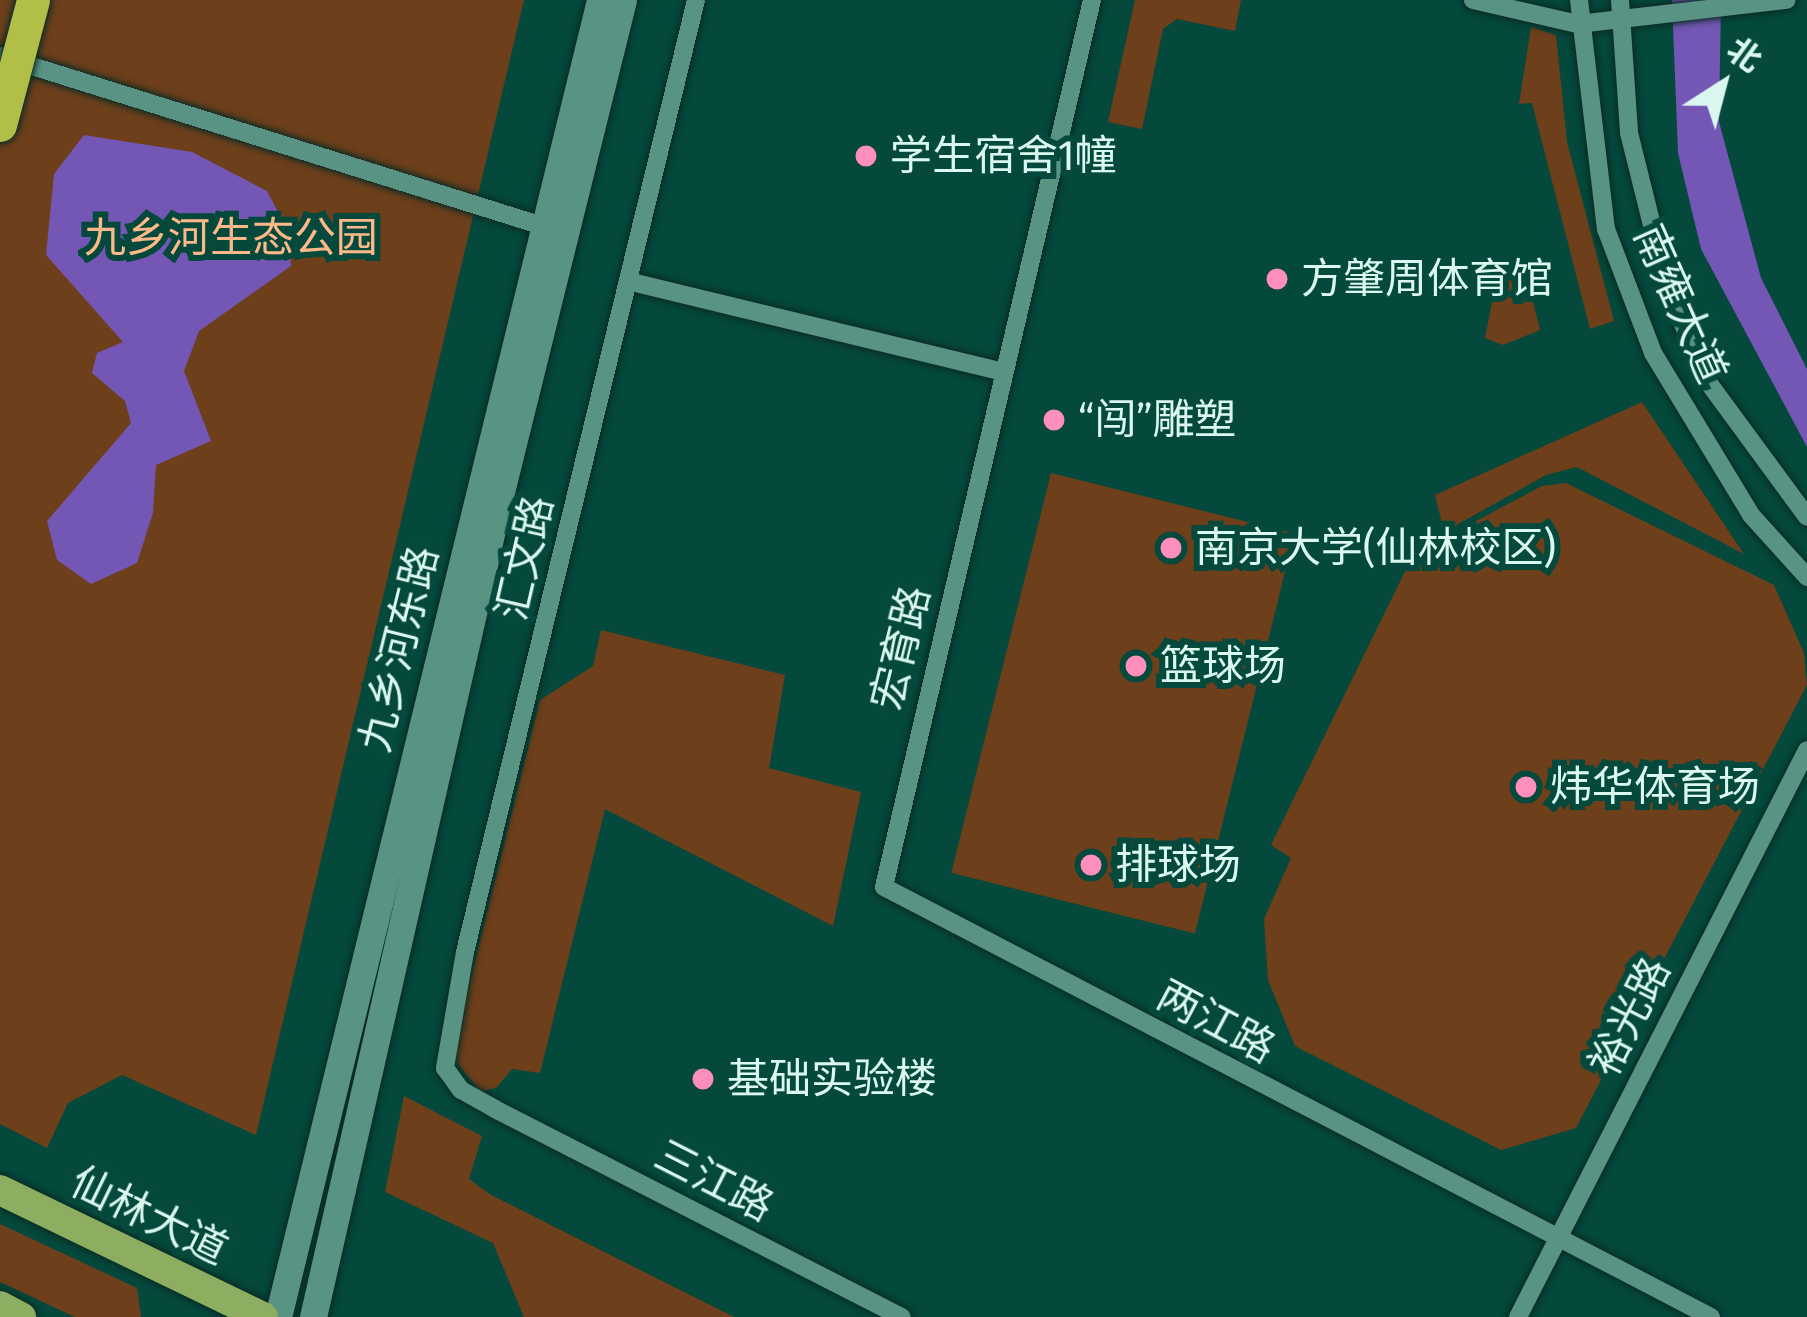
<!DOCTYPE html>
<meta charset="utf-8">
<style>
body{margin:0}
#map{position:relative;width:1807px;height:1317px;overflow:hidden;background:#04493c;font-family:"Fira Sans Condensed","Noto Sans SC",sans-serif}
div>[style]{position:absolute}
.green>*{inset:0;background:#6d3f1b;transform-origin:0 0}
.water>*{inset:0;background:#7457b4}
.roads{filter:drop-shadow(0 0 3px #0b2b24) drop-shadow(0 0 3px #0b2b24)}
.minor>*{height:18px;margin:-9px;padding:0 9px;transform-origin:9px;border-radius:9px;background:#589383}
.secondary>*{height:27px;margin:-13.5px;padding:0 13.5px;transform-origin:13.5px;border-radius:13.5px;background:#589383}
.primary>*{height:30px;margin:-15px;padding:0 15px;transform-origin:15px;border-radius:15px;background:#8dad60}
.bridges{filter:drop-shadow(0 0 3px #0b2b24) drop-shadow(0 0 3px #0b2b24)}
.motorway-bridge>*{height:33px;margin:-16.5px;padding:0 16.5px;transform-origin:16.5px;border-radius:16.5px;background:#b1be48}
.dots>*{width:33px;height:33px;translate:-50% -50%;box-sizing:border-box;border:6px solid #04493c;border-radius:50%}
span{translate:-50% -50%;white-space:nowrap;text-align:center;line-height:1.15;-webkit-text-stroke:12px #04493c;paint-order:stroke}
.poi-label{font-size:42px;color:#daf8ef}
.left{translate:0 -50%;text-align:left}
.park-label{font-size:42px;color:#ffb989}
.street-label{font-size:42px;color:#daf8ef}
.north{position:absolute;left:1663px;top:24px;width:120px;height:120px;-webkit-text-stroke:9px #04493c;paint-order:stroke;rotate:36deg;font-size:33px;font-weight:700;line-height:48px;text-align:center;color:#daf8ef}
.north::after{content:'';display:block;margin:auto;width:42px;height:54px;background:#daf8ef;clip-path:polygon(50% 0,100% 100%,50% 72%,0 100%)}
</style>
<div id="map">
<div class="green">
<div style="clip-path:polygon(0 0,524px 0,256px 1135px,122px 1075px,68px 1103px,47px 1148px,0 1124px)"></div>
<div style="clip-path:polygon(1135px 0,1241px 0,1235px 31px,1177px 19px,1163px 29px,1142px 129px,1108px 122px)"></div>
<div style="clip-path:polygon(1531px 27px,1556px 35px,1567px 142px,1614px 321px,1590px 329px,1532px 103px,1519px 104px)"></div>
<div style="clip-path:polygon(1499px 267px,1525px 269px,1540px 330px,1503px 345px,1485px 338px)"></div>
<div style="clip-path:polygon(1642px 402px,1744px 554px,1577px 467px,1546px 475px,1444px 532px,1435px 495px)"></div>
<div style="left:1051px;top:473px;width:251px;height:412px;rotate:14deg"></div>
<div style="clip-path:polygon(1566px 483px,1774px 585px,1804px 653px,1807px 685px,1576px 1128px,1501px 1150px,1295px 1046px,1268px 980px,1264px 919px,1291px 858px,1271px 845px,1412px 557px,1437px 570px,1461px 529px,1542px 486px)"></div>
<div style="clip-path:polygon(601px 630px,785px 675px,769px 768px,861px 792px,833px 926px,605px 809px,540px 1073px,512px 1069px,496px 1088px,480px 1091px,454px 1059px,456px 1037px,540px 700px,593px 666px)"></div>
<div style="clip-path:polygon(404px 1096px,482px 1136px,469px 1179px,491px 1195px,734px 1317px,524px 1317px,493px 1243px,385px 1192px)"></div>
<div style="clip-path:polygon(0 1224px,137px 1288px,141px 1317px,75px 1317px,0 1282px)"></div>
</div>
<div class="water">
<div style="clip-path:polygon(1672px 0,1721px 0,1719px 122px,1761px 278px,1807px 369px,1807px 447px,1701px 249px,1678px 153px)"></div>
<div style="clip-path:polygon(84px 135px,192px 152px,267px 191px,288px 231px,291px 266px,199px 331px,184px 371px,211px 441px,156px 465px,153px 513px,137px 563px,91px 584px,57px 560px,47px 521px,131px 423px,125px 401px,92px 373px,97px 353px,123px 342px,46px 255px,54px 174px)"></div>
</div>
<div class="roads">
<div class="minor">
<div style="left:696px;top:0;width:980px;rotate:103.64deg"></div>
<div style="left:465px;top:952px;width:118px;rotate:99.8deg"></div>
<div style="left:445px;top:1068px;width:27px;rotate:54deg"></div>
<div style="left:461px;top:1090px;width:39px;rotate:29deg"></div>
<div style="left:495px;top:1109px;width:457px;rotate:27.1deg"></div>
<div style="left:1092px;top:0;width:911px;rotate:103.2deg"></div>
<div style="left:884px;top:887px;width:932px;rotate:27.47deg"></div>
<div style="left:1473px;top:0;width:108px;rotate:12.9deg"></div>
<div style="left:1578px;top:24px;width:210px;rotate:-6.6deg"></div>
<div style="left:1579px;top:0;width:231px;rotate:83.3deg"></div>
<div style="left:1606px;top:229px;width:133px;rotate:69.2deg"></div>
<div style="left:1653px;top:353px;width:189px;rotate:58.8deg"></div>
<div style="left:1751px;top:515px;width:84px;rotate:47.9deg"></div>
<div style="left:1620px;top:0;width:133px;rotate:86.1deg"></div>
<div style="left:1629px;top:133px;width:157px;rotate:76deg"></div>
<div style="left:1667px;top:285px;width:100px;rotate:67.8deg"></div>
<div style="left:1705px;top:378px;width:172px;rotate:53.7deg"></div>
<div style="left:0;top:56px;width:572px;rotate:17.39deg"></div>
<div style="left:628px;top:281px;width:386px;rotate:13.6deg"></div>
<div style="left:1518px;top:1317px;width:636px;rotate:-62.99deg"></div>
</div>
<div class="secondary">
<div style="left:278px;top:1317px;width:1356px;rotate:-76.26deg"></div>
<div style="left:313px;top:1317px;width:830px;rotate:-77.19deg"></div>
<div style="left:497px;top:508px;width:523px;rotate:-76.07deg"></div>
</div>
<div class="primary">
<div style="left:0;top:1190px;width:292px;rotate:25.8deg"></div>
<div style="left:0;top:1306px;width:24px;rotate:28deg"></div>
</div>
</div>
<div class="bridges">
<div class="motorway-bridge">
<div style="left:0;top:125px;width:129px;rotate:-75.2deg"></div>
</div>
</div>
<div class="dots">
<div style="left:866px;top:156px;background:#fe8ebb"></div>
<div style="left:1277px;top:279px;background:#fe8ebb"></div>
<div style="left:1054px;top:420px;background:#fe8ebb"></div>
<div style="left:1171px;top:548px;background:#fe8ebb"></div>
<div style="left:1136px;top:666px;background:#fe8ebb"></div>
<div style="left:1526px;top:787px;background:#fe8ebb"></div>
<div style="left:1091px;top:865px;background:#fe8ebb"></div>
<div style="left:703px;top:1079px;background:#fe8ebb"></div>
</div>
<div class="poi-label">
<span class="left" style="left:890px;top:156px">学生宿舍1幢</span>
<span class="left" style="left:1301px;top:279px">方肇周体育馆</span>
<span class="left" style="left:1078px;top:420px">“闯”雕塑</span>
<span class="left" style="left:1195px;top:548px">南京大学(仙林校区)</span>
<span class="left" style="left:1160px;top:666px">篮球场</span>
<span class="left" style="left:1550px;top:787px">炜华体育场</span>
<span class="left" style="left:1115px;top:865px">排球场</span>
<span class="left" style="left:727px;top:1079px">基础实验楼</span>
</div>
<div class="park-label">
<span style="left:231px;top:238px">九乡河生态公园</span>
</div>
<div class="street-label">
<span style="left:1680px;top:304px;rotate:66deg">南雍大道</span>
<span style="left:525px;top:558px;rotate:-77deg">汇文路</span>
<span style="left:901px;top:648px;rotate:-76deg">宏育路</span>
<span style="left:399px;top:649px;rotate:-76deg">九乡河东路</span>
<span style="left:1630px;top:1017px;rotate:-63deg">裕光路</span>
<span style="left:1216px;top:1022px;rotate:28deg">两江路</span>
<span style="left:714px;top:1181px;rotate:27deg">三江路</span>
<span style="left:149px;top:1216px;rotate:26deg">仙林大道</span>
</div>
<div class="north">北</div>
</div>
